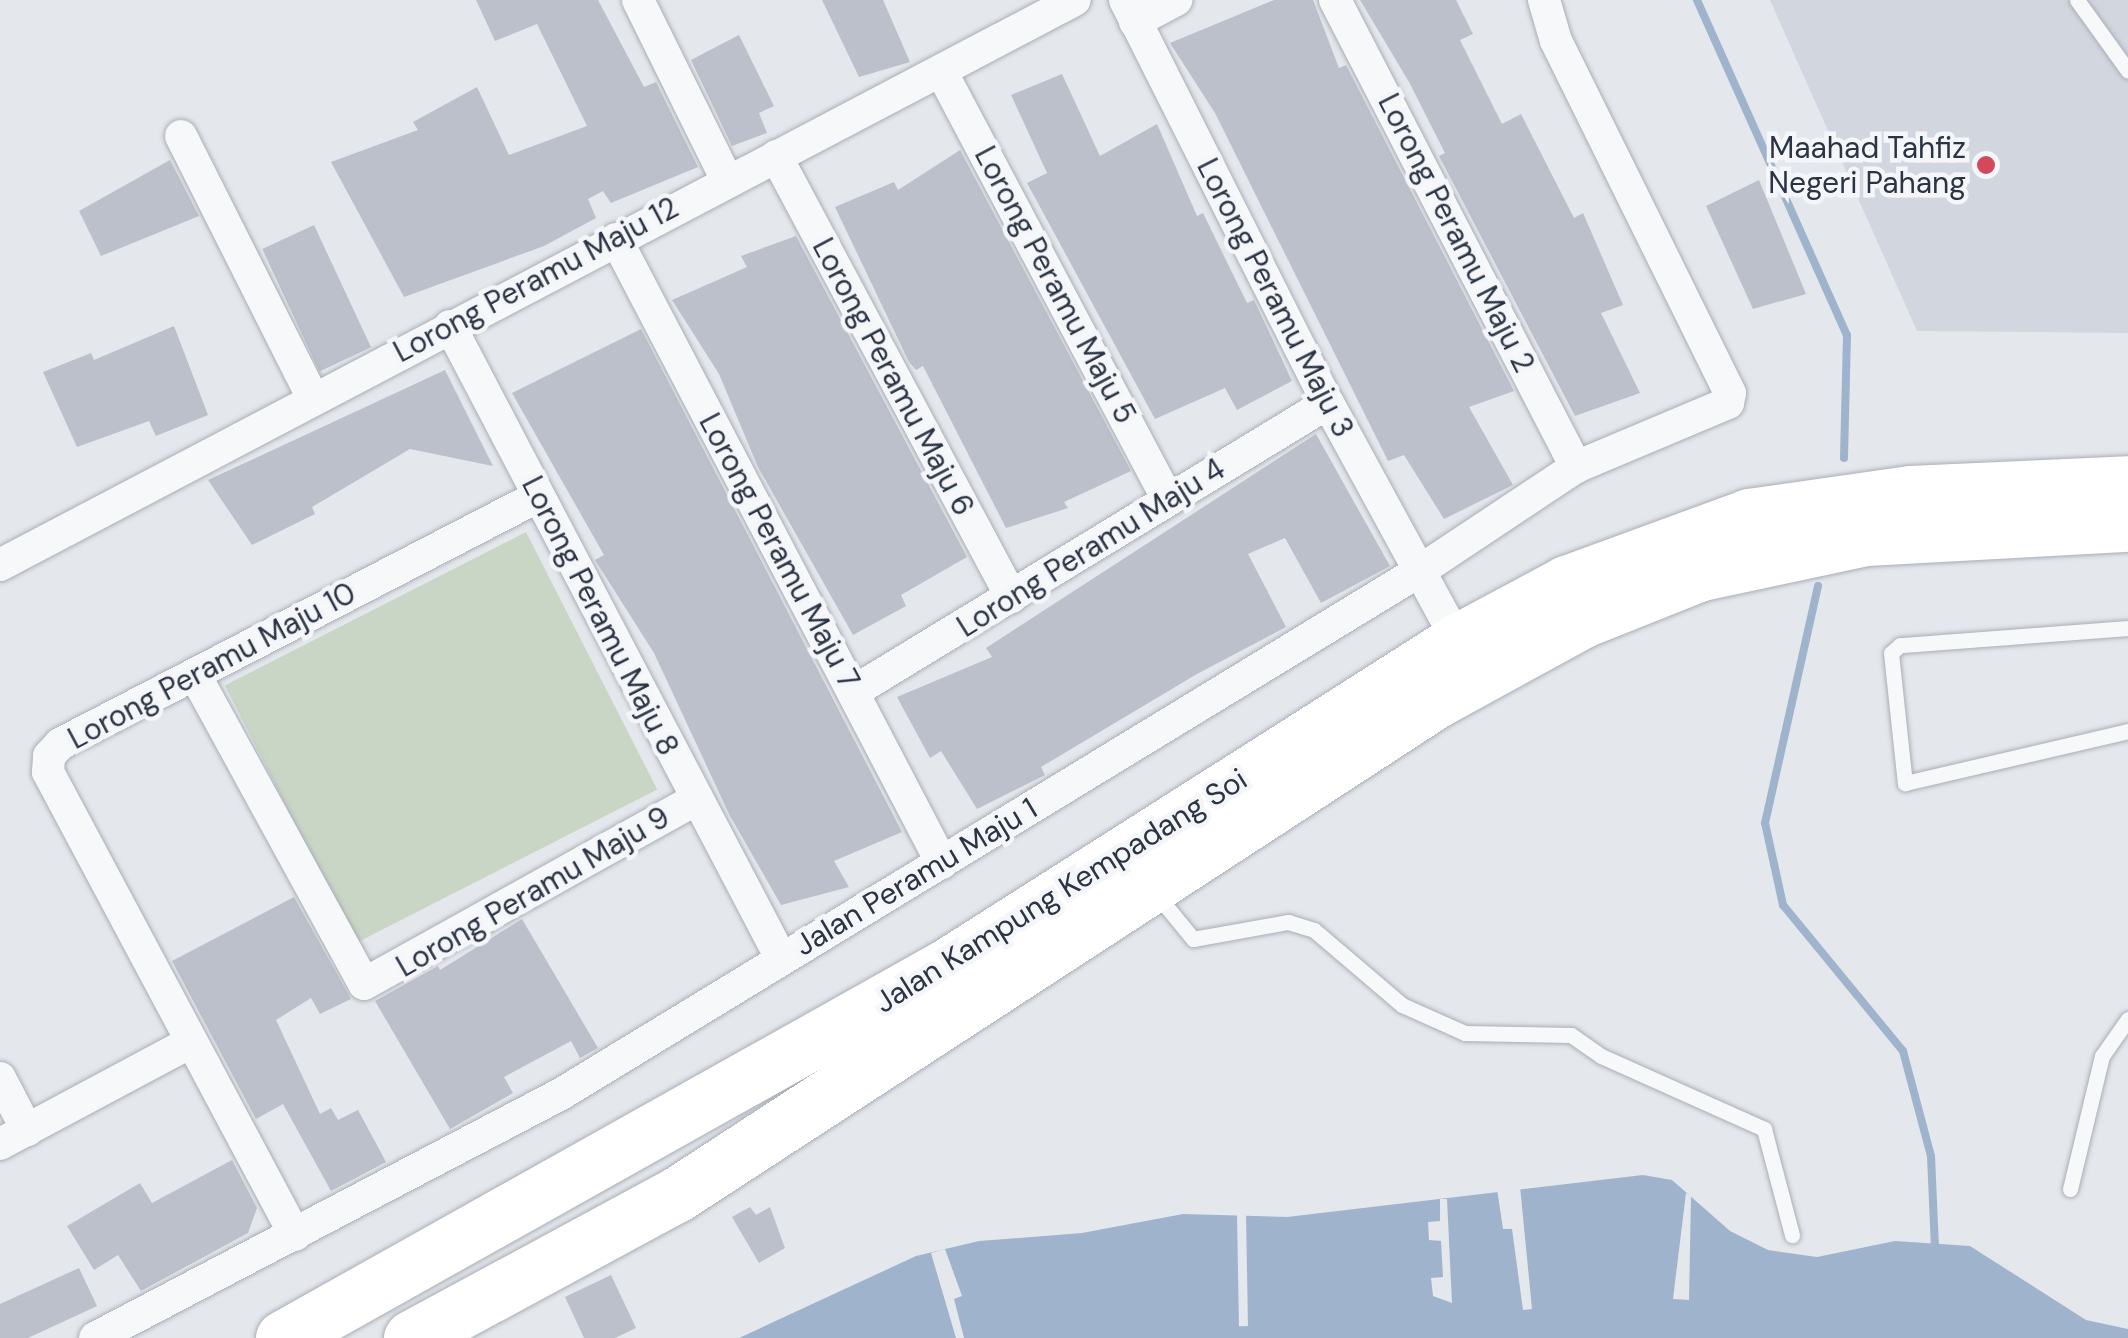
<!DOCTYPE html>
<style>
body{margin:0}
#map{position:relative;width:2128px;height:1338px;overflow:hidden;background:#e4e7ec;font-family:"DM Sans",sans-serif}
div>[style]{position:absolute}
.built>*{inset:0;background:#d2d6de}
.green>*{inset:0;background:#c9d6c5;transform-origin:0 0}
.water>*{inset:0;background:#9fb4cc}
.pier>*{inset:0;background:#e4e7ec;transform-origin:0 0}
.stream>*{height:8px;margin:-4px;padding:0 4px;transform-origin:4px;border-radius:4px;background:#9fb4cc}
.building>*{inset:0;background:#bbc0ca;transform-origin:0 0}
.roads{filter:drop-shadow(0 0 2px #a9aeb7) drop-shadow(0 0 2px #a9aeb7)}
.lane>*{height:15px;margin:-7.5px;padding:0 7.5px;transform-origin:7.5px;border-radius:7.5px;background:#f7f8fa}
.street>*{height:32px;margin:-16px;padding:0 16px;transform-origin:16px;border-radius:16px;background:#f7f8fa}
.highway>*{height:55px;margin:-27.5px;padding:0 27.5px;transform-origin:27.5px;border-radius:27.5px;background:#fff}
.dots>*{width:28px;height:28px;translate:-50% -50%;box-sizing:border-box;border:5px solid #f4f6f9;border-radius:50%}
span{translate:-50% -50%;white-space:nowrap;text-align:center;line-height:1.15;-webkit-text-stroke:9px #f4f6f9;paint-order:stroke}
.poi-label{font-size:30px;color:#2b3445}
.right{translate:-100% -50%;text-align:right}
.street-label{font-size:30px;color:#2b3445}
</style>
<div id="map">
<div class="built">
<div style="clip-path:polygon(1770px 0,2128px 0,2128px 333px,1917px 331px)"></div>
</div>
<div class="green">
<div style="left:526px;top:532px;width:289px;height:338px;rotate:63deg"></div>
</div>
<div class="water">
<div style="clip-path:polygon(1643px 1175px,1672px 1180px,1730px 1231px,1768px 1250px,1817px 1257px,1895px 1241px,1970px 1246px,2086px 1320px,2128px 1329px,2128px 1338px,739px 1338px,916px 1256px,979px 1241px,1082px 1233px,1183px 1214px,1287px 1217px)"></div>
</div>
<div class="pier">
<div style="clip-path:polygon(1520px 1186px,1532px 1309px,1523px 1310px,1512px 1229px,1503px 1229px,1497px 1189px)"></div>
<div style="clip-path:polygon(1686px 1193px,1691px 1196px,1689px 1300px,1673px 1299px)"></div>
<div style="clip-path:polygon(1440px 1199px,1447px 1199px,1452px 1303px,1433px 1296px,1431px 1278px,1443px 1277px,1441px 1241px,1429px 1240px,1428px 1222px,1440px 1221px)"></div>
<div style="left:1246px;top:1213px;width:113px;height:9px;rotate:89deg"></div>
<div style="clip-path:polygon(945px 1249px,962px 1296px,954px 1299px,964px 1338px,956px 1338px,931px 1253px)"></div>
</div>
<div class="stream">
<div style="left:1697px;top:0;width:367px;rotate:65.9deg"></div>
<div style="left:1847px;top:335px;width:123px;rotate:91.4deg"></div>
<div style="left:1818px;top:586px;width:243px;rotate:102.6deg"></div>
<div style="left:1765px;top:823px;width:84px;rotate:77.6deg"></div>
<div style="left:1783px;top:905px;width:189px;rotate:50.6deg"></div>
<div style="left:1903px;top:1051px;width:109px;rotate:75.1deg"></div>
<div style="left:1931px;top:1156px;width:90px;rotate:87.5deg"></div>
</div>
<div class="building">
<div style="clip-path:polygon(476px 0,598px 0,644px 87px,656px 82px,698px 167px,611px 203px,603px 191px,588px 199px,596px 218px,544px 246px,404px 297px,331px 162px,418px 130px,413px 122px,477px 87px,509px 155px,587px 126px,537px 24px,495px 41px)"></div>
<div style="clip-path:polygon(822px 0,883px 0,910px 62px,859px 77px)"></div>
<div style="clip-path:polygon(1274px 0,1313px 0,1339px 68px,1346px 65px,1514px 391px,1469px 407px,1513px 485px,1444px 519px,1404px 455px,1388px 461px,1215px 113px,1170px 43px)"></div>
<div style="clip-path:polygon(1360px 0,1456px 0,1473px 34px,1460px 40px,1502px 124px,1521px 114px,1574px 218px,1583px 213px,1623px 305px,1601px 313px,1640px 393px,1575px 416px,1439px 156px,1445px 153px,1409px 82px)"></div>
<div style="clip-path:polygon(739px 35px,774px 106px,759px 113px,767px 133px,732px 146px,691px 60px)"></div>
<div style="clip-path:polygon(1062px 74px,1100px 156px,1157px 124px,1197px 216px,1203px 213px,1247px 303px,1254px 300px,1292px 381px,1237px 410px,1225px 388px,1155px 419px,1027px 183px,1047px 173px,1011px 95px)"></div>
<div style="clip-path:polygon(960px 150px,1131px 471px,1064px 502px,1068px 508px,1006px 528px,923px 366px,916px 370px,909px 362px,835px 207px,894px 182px,898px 190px)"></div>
<div style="clip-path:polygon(170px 160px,199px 216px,101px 256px,79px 211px)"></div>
<div style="clip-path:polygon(1759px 180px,1806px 294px,1753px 309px,1706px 206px)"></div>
<div style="left:314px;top:225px;width:135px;height:57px;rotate:65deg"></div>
<div style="clip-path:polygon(796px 236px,967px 557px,901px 595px,906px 606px,853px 635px,758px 467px,719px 374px,672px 300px,747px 267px,741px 256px)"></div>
<div style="clip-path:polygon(174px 326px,208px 415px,156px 436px,149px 421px,77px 447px,43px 372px,91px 353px,94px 360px)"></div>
<div style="clip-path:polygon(641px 329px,902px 832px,834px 861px,849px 887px,781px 905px,729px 814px,654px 653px,595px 560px,604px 555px,512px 393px)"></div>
<div style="clip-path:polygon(445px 370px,493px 466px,410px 449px,312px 507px,315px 514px,252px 545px,208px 480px)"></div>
<div style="clip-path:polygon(1316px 434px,1390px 566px,1321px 603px,1285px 538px,1248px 554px,1286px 627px,1197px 674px,1041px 767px,1045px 775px,977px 809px,941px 751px,930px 758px,897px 697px,992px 657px,986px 648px)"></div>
<div style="clip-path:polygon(294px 897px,351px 999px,320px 1014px,311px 998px,276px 1020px,320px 1114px,331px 1108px,338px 1120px,358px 1110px,386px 1162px,331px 1191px,283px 1104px,256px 1119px,172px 961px)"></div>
<div style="clip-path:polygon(522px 919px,598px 1048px,580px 1058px,571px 1041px,504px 1077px,513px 1093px,450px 1129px,375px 1001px,438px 966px,440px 970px)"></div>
<div style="clip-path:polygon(232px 1160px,257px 1208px,248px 1233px,141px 1291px,118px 1255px,94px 1270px,67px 1226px,140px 1183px,152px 1203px)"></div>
<div style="clip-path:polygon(750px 1207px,756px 1215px,770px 1207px,785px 1248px,759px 1263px,732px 1217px)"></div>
<div style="clip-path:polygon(79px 1268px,97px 1306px,28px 1338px,0 1338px,0 1304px)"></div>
<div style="clip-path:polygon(611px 1275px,636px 1328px,615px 1338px,584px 1338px,565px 1297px)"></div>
</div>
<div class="roads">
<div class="lane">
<div style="left:2077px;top:0;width:87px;rotate:54.3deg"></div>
<div style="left:2128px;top:628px;width:229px;rotate:175.7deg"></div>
<div style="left:1900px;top:645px;width:12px;rotate:138deg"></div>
<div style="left:1891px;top:653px;width:131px;rotate:83.9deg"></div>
<div style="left:1905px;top:783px;width:229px;rotate:-13.1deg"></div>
<div style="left:1157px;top:895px;width:57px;rotate:50.7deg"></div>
<div style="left:1193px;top:939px;width:97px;rotate:-10.1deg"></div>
<div style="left:1288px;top:922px;width:27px;rotate:17deg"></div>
<div style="left:1314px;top:930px;width:116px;rotate:40.4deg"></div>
<div style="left:1402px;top:1005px;width:69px;rotate:24deg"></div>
<div style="left:1465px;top:1033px;width:106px;rotate:1.1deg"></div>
<div style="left:1571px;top:1035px;width:37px;rotate:35deg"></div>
<div style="left:1601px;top:1056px;width:179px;rotate:24.1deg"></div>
<div style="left:1764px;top:1129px;width:110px;rotate:75.2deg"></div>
<div style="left:2070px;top:1189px;width:137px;rotate:-76.5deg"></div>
<div style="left:2102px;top:1056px;width:45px;rotate:-54.9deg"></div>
</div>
<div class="street">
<div style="left:638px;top:0;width:201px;rotate:63.7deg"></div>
<div style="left:1125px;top:0;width:451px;rotate:63.3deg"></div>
<div style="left:1328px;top:403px;width:271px;rotate:61.4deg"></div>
<div style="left:1335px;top:0;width:526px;rotate:62.7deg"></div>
<div style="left:1135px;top:22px;width:47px;rotate:-28.2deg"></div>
<div style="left:941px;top:71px;width:484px;rotate:62.1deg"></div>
<div style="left:181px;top:136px;width:292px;rotate:63.3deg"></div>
<div style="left:776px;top:156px;width:500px;rotate:61.9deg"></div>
<div style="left:616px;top:239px;width:704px;rotate:62.42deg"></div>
<div style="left:450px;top:326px;width:713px;rotate:62.36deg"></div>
<div style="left:0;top:565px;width:1214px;rotate:-27.73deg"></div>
<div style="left:195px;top:675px;width:352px;rotate:61.3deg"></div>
<div style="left:364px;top:984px;width:379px;rotate:-29.1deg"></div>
<div style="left:853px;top:692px;width:556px;rotate:-31.32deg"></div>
<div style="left:0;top:1078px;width:59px;rotate:62.6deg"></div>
<div style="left:0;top:1144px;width:214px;rotate:-28.1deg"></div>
<div style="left:295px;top:1235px;width:525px;rotate:-118.08deg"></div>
<div style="left:48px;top:772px;width:16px;rotate:-86deg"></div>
<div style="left:49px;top:756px;width:16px;rotate:-47deg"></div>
<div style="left:60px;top:744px;width:537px;rotate:-27.38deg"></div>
<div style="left:95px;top:1338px;width:526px;rotate:-27.64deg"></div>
<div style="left:561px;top:1094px;width:1003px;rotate:-31.35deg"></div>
<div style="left:1418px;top:572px;width:190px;rotate:-33.6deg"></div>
<div style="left:1576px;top:467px;width:165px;rotate:-22.8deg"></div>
<div style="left:1728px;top:403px;width:10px;rotate:-79deg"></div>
<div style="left:1730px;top:393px;width:393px;rotate:-116.3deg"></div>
<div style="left:1556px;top:41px;width:43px;rotate:-106.3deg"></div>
</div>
<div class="highway">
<div style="left:283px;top:1338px;width:761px;rotate:-29.26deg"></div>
<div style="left:947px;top:966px;width:606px;rotate:-32.46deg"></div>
<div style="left:1458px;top:641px;width:123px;rotate:-28.2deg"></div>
<div style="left:1566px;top:583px;width:195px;rotate:-20.1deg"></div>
<div style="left:1749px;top:516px;width:163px;rotate:-8.1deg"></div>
<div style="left:1910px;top:493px;width:218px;rotate:-2.6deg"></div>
<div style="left:411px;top:1338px;width:301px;rotate:-28.4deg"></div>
<div style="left:676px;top:1195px;width:906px;rotate:-33.06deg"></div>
<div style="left:1435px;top:701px;width:169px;rotate:-28.7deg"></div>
<div style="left:1583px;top:620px;width:127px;rotate:-21.7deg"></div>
<div style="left:1701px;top:573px;width:169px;rotate:-12deg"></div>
<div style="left:1866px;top:538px;width:262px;rotate:-3.1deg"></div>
</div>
</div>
<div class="dots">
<div style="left:1986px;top:165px;background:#d1495b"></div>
</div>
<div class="poi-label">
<span class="right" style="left:1966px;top:165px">Maahad Tahfiz<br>Negeri Pahang</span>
</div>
<div class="street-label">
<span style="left:1456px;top:233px;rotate:63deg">Lorong Peramu Maju 2</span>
<span style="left:536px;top:280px;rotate:-28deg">Lorong Peramu Maju 12</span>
<span style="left:1055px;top:285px;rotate:62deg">Lorong Peramu Maju 5</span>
<span style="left:1275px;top:298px;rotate:63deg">Lorong Peramu Maju 3</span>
<span style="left:893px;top:377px;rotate:62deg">Lorong Peramu Maju 6</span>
<span style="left:1091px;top:548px;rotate:-32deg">Lorong Peramu Maju 4</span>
<span style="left:779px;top:551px;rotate:62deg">Lorong Peramu Maju 7</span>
<span style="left:600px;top:616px;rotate:63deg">Lorong Peramu Maju 8</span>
<span style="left:212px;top:666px;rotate:-28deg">Lorong Peramu Maju 10</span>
<span style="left:916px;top:877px;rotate:-31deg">Jalan Peramu Maju 1</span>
<span style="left:1061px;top:891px;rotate:-32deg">Jalan Kampung Kempadang Soi</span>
<span style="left:533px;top:892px;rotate:-30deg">Lorong Peramu Maju 9</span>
</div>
</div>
